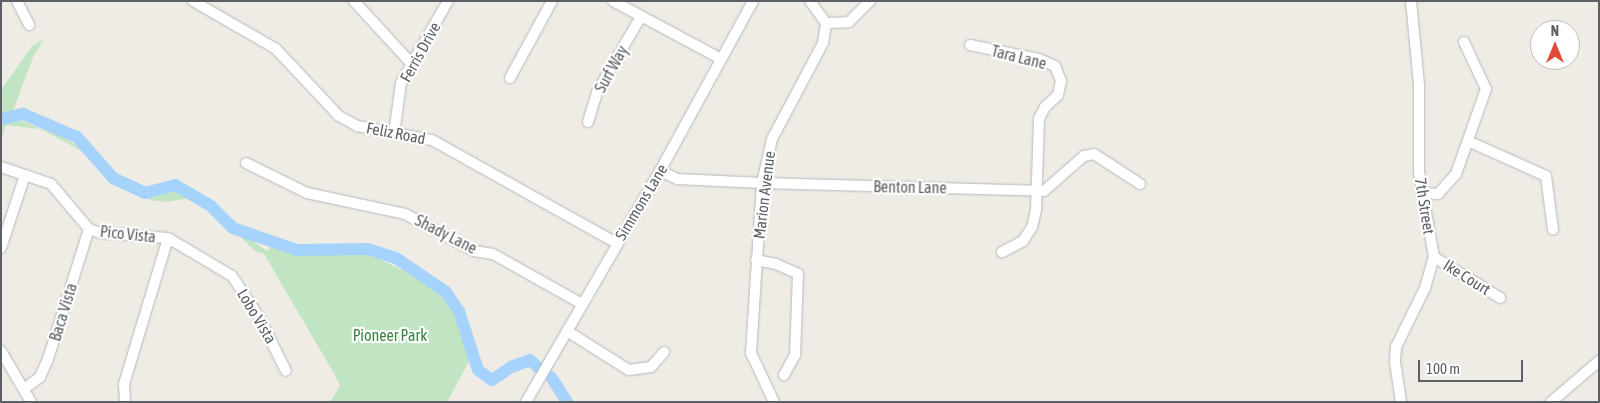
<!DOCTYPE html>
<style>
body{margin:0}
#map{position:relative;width:1600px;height:403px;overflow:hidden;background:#eeece4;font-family:"Asap Condensed",sans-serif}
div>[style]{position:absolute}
.green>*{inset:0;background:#c1e4c3}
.river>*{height:12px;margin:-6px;padding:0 6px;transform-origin:6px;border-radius:6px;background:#a6d3fb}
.roads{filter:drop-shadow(0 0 1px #b6b9bd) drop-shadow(0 0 1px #b6b9bd)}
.minor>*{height:10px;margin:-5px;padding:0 5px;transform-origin:5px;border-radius:5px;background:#fff}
span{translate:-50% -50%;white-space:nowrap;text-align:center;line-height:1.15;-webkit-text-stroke:4.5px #fff;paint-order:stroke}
.street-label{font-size:16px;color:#5c5f64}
.park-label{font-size:16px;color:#398540}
.frame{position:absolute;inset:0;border:2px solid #5c5f64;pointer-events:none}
.north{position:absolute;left:1530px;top:20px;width:50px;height:50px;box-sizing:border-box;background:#fff;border:1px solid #bebfc1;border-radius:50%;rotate:0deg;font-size:14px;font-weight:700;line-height:20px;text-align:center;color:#5c5f64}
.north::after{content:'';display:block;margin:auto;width:18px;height:22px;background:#e14b36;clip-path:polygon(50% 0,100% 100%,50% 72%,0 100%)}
.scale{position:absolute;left:1418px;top:360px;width:105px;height:22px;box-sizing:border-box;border:2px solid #5c5f64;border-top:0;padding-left:6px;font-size:15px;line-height:18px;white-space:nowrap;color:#5c5f64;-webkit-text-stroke:4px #fff;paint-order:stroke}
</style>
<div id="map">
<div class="green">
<div style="clip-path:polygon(44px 39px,33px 57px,13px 111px,14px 118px,62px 137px,94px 155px,107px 163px,105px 167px,132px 193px,103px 175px,90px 155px,40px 129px,6px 125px,1px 140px,1px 90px,32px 46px)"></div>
<div style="clip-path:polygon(153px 187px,192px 196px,267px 251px,274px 244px,352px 251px,377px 258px,400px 269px,426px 275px,446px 292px,456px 319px,470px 332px,474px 352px,447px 402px,330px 402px,340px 386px,335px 375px,264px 254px,255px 251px,224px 221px,191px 198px,165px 202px,150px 200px,145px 196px)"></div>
</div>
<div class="river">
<div style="left:1px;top:119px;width:23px;rotate:-13deg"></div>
<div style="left:23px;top:114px;width:59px;rotate:23.1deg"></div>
<div style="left:77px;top:137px;width:55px;rotate:48.7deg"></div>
<div style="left:113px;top:178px;width:35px;rotate:25deg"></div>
<div style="left:145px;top:193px;width:31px;rotate:-15deg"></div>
<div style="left:175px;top:185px;width:42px;rotate:30.3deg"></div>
<div style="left:211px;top:206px;width:31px;rotate:45deg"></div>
<div style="left:233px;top:228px;width:68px;rotate:19deg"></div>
<div style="left:297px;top:250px;width:71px;rotate:-0.8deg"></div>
<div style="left:368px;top:249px;width:29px;rotate:18deg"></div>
<div style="left:396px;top:258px;width:60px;rotate:34.2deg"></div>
<div style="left:446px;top:292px;width:23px;rotate:56deg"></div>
<div style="left:459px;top:311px;width:62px;rotate:72.1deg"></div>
<div style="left:478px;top:370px;width:17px;rotate:36deg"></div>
<div style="left:492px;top:380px;width:23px;rotate:-34deg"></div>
<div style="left:511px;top:367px;width:20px;rotate:-20deg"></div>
<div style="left:530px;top:360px;width:12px;rotate:42deg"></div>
<div style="left:551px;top:377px;width:30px;rotate:57deg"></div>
</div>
<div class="roads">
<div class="minor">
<div style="left:17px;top:1px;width:27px;rotate:63deg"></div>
<div style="left:193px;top:1px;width:96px;rotate:30deg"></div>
<div style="left:276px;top:49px;width:92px;rotate:46.8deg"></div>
<div style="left:339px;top:116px;width:21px;rotate:29deg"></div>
<div style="left:357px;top:126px;width:76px;rotate:10.6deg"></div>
<div style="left:432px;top:140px;width:211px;rotate:29.2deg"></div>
<div style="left:354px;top:1px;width:86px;rotate:47.4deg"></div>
<div style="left:613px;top:1px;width:123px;rotate:28.2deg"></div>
<div style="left:826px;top:23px;width:23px;rotate:-2deg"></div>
<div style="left:849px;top:22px;width:30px;rotate:-45deg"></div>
<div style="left:970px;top:45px;width:70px;rotate:11.5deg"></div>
<div style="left:1039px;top:59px;width:17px;rotate:24deg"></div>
<div style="left:1055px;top:66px;width:16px;rotate:68deg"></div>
<div style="left:1061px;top:81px;width:14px;rotate:102deg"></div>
<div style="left:1058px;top:95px;width:18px;rotate:137deg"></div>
<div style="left:1045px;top:107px;width:13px;rotate:117deg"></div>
<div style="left:1039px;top:119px;width:91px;rotate:91.9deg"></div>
<div style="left:1036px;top:210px;width:17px;rotate:103deg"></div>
<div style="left:1032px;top:227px;width:17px;rotate:123deg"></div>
<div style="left:1023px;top:241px;width:24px;rotate:152deg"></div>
<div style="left:510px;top:78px;width:88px;rotate:-61.4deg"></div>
<div style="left:588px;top:122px;width:31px;rotate:-73deg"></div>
<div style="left:597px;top:92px;width:86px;rotate:-59.8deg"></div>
<div style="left:394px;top:134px;width:51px;rotate:-82.2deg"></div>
<div style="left:401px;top:83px;width:95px;rotate:-60.2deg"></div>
<div style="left:1470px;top:142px;width:83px;rotate:24.1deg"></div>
<div style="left:1546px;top:176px;width:54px;rotate:82.6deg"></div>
<div style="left:246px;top:163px;width:68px;rotate:26.2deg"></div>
<div style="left:307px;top:193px;width:100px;rotate:12.1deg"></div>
<div style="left:405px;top:214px;width:78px;rotate:28.2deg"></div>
<div style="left:474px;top:251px;width:19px;rotate:9deg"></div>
<div style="left:493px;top:254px;width:102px;rotate:29.3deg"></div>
<div style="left:1px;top:167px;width:53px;rotate:18.8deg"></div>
<div style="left:51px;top:184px;width:59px;rotate:49.8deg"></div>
<div style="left:89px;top:229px;width:12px;rotate:20deg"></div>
<div style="left:100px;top:233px;width:68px;rotate:4.2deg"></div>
<div style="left:168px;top:238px;width:74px;rotate:30.7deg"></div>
<div style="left:232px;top:276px;width:49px;rotate:56.6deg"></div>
<div style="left:259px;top:317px;width:60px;rotate:63.4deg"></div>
<div style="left:660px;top:171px;width:19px;rotate:25deg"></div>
<div style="left:677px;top:179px;width:85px;rotate:2.7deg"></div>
<div style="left:762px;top:183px;width:282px;rotate:1.6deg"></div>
<div style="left:1044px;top:191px;width:53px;rotate:-41.2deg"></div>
<div style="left:1084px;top:156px;width:10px;rotate:-11deg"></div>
<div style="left:1094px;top:154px;width:55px;rotate:33.1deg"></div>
<div style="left:1421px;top:193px;width:17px;rotate:3deg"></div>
<div style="left:1438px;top:194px;width:27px;rotate:-48deg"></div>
<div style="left:1456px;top:174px;width:90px;rotate:-70.6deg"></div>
<div style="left:1486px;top:89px;width:52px;rotate:-115.1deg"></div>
<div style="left:1px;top:248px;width:77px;rotate:-71.8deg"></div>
<div style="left:1434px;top:257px;width:78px;rotate:31.8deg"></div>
<div style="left:756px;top:260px;width:20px;rotate:11deg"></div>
<div style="left:776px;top:264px;width:24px;rotate:24deg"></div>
<div style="left:798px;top:274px;width:81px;rotate:92.1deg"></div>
<div style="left:795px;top:355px;width:23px;rotate:119deg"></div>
<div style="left:567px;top:331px;width:73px;rotate:32.2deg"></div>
<div style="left:629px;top:370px;width:22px;rotate:-8deg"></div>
<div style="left:651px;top:367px;width:20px;rotate:-49deg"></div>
<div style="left:1px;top:351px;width:59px;rotate:59.5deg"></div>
<div style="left:25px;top:388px;width:19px;rotate:-36deg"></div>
<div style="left:40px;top:377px;width:20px;rotate:-66deg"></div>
<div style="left:48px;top:359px;width:136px;rotate:-72.5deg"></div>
<div style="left:125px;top:402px;width:18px;rotate:-93deg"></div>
<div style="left:124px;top:384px;width:152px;rotate:-73.2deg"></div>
<div style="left:526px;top:402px;width:267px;rotate:-59.9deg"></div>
<div style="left:660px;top:171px;width:194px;rotate:-61.3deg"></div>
<div style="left:774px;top:402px;width:54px;rotate:-115.1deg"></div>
<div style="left:751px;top:353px;width:170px;rotate:-86.3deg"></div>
<div style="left:762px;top:183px;width:45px;rotate:-77.2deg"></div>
<div style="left:772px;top:139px;width:109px;rotate:-62deg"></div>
<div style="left:823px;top:43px;width:20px;rotate:-81deg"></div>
<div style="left:826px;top:23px;width:27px;rotate:-126deg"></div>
<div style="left:1401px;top:402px;width:40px;rotate:-98.5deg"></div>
<div style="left:1395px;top:362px;width:15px;rotate:-86deg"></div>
<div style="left:1396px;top:347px;width:66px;rotate:-63.8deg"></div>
<div style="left:1425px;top:288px;width:32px;rotate:-74deg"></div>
<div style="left:1434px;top:257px;width:86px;rotate:-100deg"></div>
<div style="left:1419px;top:172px;width:87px;rotate:-90deg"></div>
<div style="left:1419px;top:85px;width:84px;rotate:-95.4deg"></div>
<div style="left:1551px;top:402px;width:63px;rotate:-40.5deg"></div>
</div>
</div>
<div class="street-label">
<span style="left:420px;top:52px;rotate:-61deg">Ferris Drive</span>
<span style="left:1019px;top:57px;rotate:14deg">Tara Lane</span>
<span style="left:611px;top:69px;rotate:-61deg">Surf Way</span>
<span style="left:396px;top:133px;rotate:11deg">Feliz Road</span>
<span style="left:910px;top:187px;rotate:1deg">Benton Lane</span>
<span style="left:764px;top:195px;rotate:-83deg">Marion Avenue</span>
<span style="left:641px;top:202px;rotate:-59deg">Simmons Lane</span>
<span style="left:1425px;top:206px;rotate:81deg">7th Street</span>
<span style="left:128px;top:234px;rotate:6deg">Pico Vista</span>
<span style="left:446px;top:234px;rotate:27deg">Shady Lane</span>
<span style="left:1467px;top:277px;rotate:32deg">Ike Court</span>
<span style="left:63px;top:312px;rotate:-73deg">Baca Vista</span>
<span style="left:257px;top:316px;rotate:59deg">Lobo Vista</span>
</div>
<div class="park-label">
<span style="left:390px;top:335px">Pioneer Park</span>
</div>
<div class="frame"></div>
<div class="north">N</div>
<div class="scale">100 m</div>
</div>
